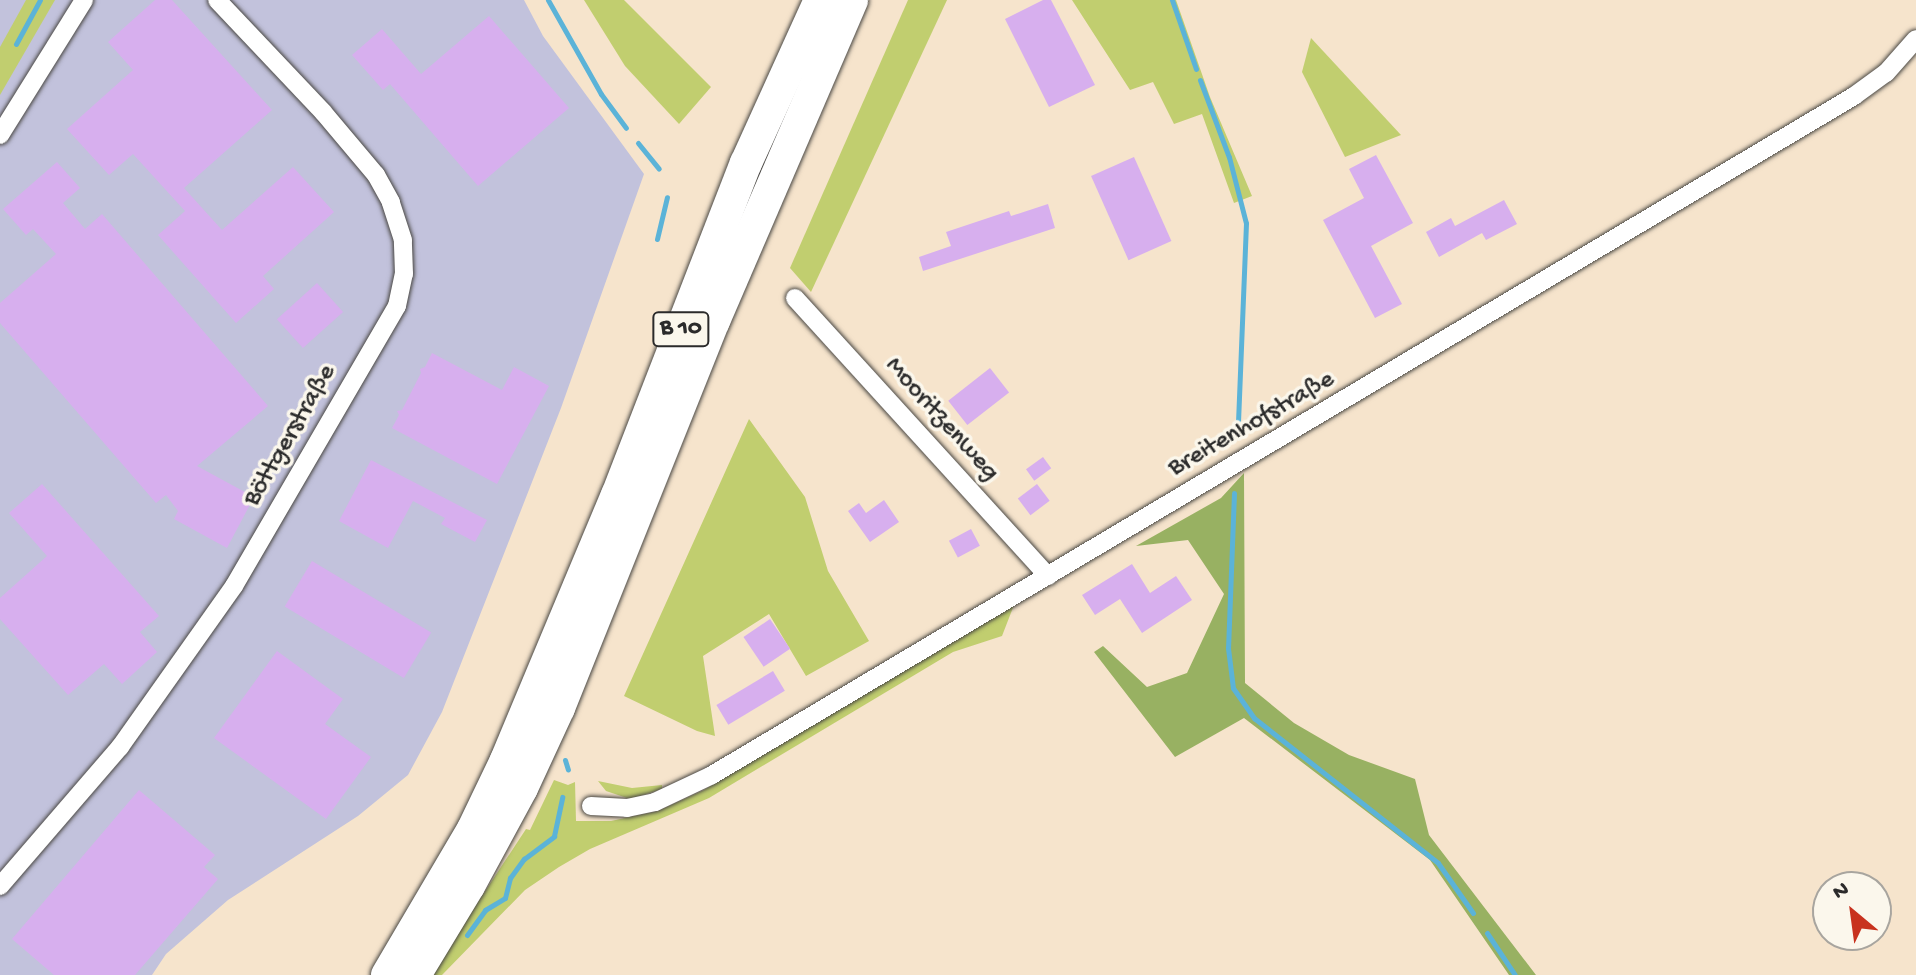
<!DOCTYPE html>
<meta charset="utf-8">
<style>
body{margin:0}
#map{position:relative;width:1916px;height:975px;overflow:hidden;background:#f6e4cc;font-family:"Gochi Hand",sans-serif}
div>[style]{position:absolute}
.industrial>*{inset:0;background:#c2c2dc}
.green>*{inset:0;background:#c1ce6f}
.forest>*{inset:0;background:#98b162}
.stream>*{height:5px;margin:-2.5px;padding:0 2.5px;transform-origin:2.5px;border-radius:2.5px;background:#5bb3d8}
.building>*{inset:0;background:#d7afee;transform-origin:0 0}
.roads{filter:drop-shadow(0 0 2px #494743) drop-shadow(0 0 2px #494743)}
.street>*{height:18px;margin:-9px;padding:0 9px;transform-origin:9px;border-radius:9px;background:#fff}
.highway>*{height:32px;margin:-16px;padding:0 16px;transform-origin:16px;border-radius:16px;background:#fff}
span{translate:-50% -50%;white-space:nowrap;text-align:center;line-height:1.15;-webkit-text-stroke:7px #fbf7ec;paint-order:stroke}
.shield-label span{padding:2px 6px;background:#fbf7ec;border:2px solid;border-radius:6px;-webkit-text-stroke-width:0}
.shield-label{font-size:24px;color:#2b2b2b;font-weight:700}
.street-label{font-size:26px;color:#2b2b2b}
.north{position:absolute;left:1812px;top:871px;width:80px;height:80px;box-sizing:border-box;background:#fbf7ec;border:2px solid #a8a59f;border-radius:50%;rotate:331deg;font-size:22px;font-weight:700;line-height:32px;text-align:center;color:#2b2b2b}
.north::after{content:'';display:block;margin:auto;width:28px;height:36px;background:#c8321e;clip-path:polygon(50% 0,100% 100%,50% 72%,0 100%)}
</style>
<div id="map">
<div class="industrial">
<div style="clip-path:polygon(0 0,524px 0,543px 36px,644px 174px,561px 408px,442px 712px,408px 775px,358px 816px,228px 900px,166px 954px,152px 975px,0 975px)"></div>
</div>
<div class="green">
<div style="clip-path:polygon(26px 0,55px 0,0 95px,0 47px)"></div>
<div style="clip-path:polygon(584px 0,624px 0,711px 87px,679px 124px,625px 66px)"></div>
<div style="clip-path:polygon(908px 0,947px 0,811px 292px,790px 268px)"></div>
<div style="clip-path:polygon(1072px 0,1176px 0,1210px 97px,1252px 196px,1234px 203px,1202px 114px,1174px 124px,1153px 82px,1130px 90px)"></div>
<div style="clip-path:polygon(1311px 38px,1401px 135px,1345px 157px,1302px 72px)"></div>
<div style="clip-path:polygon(749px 419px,805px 497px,828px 571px,869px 641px,806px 676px,769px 614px,703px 656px,715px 736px,697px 731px,624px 696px)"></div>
<div style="clip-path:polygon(1014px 605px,1002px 636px,953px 652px,709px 798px,590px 849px,559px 867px,525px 890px,442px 975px,430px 975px,526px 829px,530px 830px,554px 780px,568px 785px,575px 782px,576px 821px,611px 821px,658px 811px,704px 790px)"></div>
<div style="clip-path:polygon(598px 781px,632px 788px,662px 785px,662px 789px,630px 799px,606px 791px)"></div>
</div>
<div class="forest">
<div style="clip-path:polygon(1244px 473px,1245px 683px,1294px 723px,1349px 755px,1415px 779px,1429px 835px,1536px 975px,1509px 975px,1430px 860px,1244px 718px,1175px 757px,1094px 652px,1103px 646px,1147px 687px,1187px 673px,1224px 594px,1188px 540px,1136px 546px,1221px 498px)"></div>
</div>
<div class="stream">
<div style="left:548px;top:0;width:108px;rotate:60.6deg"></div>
<div style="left:601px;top:94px;width:42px;rotate:53.7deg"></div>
<div style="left:1172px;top:0;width:73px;rotate:70.8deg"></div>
<div style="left:16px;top:44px;width:50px;rotate:-61.4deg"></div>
<div style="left:1200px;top:80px;width:82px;rotate:69.4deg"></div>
<div style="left:1229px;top:157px;width:68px;rotate:75.6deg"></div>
<div style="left:1246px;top:223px;width:200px;rotate:92.3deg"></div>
<div style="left:638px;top:143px;width:33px;rotate:51deg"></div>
<div style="left:657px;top:239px;width:43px;rotate:-76.6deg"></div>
<div style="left:1234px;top:493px;width:155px;rotate:92.2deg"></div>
<div style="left:1228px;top:648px;width:40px;rotate:82.9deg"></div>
<div style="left:1233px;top:688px;width:37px;rotate:55deg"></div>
<div style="left:1254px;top:718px;width:234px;rotate:38.2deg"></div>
<div style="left:1438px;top:863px;width:61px;rotate:55deg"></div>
<div style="left:565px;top:760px;width:10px;rotate:73deg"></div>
<div style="left:1487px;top:933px;width:50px;rotate:56.3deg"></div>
<div style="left:467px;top:935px;width:31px;rotate:-54deg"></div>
<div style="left:485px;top:910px;width:23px;rotate:-31deg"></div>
<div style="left:505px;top:898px;width:21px;rotate:-76deg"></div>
<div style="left:510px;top:878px;width:24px;rotate:-54deg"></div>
<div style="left:524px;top:859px;width:38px;rotate:-37deg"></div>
<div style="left:554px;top:836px;width:40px;rotate:-78deg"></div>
</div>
<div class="building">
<div style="clip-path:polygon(155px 0,172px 0,272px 110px,184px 188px,222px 230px,293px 167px,334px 212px,263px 276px,274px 289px,236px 323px,158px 235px,185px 211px,133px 154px,109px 175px,67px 129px,133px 70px,108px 42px)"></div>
<div style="clip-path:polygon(1043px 0,1051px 0,1095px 85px,1049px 107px,1005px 19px)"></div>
<div style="clip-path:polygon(489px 16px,569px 108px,478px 186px,390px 84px,383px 90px,352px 55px,382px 29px,421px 74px)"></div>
<div style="clip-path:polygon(1376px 155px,1413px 223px,1371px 246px,1402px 304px,1375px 318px,1323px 220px,1364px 198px,1349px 169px)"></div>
<div style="left:1134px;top:157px;width:92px;height:47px;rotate:66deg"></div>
<div style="clip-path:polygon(57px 162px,80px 188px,63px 203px,85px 229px,102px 214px,268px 406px,197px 466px,254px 497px,227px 548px,174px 519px,178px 511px,166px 495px,156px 503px,0 323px,0 303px,56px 254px,33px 229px,26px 235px,3px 209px)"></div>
<div style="clip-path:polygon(1504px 200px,1517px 224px,1486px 240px,1482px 233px,1439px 257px,1426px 232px,1451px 218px,1455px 226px)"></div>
<div style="clip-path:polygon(1048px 204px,1055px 228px,923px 271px,919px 257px,951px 246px,946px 232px,1009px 211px,1011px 216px)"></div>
<div style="left:317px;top:283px;width:39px;height:54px;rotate:48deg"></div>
<div style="clip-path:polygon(432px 353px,502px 390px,514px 367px,549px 386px,497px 484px,392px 428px,399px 415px,397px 411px,402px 410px,421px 373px,420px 369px,425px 367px)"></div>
<div style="left:990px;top:368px;width:31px;height:53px;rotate:52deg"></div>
<div style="left:1043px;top:457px;width:14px;height:21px;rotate:54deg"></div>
<div style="clip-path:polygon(371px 460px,487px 520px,475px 542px,441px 524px,445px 518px,413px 501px,388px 548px,339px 521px)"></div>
<div style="clip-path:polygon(42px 484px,159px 616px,140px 632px,157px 652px,122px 684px,104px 664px,68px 695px,0 619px,0 598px,47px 556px,9px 513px)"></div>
<div style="left:1037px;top:484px;width:21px;height:24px;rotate:53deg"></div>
<div style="clip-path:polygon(884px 500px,899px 522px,870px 542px,848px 511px,859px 503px,866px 513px)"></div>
<div style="left:971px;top:529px;width:19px;height:25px;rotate:62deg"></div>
<div style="left:312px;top:561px;width:139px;height:53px;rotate:31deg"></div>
<div style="clip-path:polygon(1132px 564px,1150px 593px,1176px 576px,1192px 600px,1142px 633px,1120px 599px,1095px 615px,1082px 595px)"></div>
<div style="left:770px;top:619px;width:36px;height:32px;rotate:56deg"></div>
<div style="clip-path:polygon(277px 651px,343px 699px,325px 724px,371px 757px,326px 819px,214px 738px)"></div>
<div style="left:773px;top:671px;width:23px;height:66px;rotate:59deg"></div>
<div style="clip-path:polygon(139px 790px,215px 855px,204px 867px,218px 879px,135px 975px,54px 975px,12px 939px)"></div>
</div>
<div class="roads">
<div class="street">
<div style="left:0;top:135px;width:159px;rotate:-58.1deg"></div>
<div style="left:795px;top:298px;width:376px;rotate:47.7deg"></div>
<div style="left:591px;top:806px;width:36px;rotate:3deg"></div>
<div style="left:627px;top:808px;width:29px;rotate:-12deg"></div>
<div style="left:655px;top:802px;width:63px;rotate:-25.3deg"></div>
<div style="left:712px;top:775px;width:1329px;rotate:-30.73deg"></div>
<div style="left:1854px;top:96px;width:39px;rotate:-36deg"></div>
<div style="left:1886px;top:73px;width:45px;rotate:-48.6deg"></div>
<div style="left:0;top:886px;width:184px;rotate:-49.2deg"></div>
<div style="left:120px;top:747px;width:197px;rotate:-54.7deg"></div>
<div style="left:234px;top:586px;width:324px;rotate:-59.8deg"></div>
<div style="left:397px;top:306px;width:33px;rotate:-78deg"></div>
<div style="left:404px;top:274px;width:34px;rotate:-92deg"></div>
<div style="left:403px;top:240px;width:40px;rotate:-108deg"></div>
<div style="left:391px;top:202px;width:31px;rotate:-119deg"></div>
<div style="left:376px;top:175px;width:82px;rotate:-130.1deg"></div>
<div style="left:323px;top:112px;width:154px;rotate:-133.4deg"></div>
</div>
<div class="highway">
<div style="left:387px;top:975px;width:169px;rotate:-59.5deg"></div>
<div style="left:473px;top:829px;width:76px;rotate:-64.4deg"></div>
<div style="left:506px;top:760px;width:287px;rotate:-67.3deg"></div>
<div style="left:617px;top:495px;width:356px;rotate:-68.8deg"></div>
<div style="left:746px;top:163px;width:179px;rotate:-65.6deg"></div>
<div style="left:415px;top:975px;width:104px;rotate:-58.8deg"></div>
<div style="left:469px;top:886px;width:111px;rotate:-61.6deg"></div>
<div style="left:522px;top:788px;width:88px;rotate:-65.2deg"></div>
<div style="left:559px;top:708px;width:417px;rotate:-68.2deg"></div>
<div style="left:714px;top:321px;width:349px;rotate:-66.7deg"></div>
</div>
</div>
<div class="shield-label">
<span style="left:681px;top:329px">B 10</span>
</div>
<div class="street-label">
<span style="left:941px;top:420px;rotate:48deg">Mooritzenweg</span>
<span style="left:1252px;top:425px;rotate:-30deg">Breitenhofstraße</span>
<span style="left:291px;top:436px;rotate:-60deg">Böttgerstraße</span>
</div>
<div class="north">N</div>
</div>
